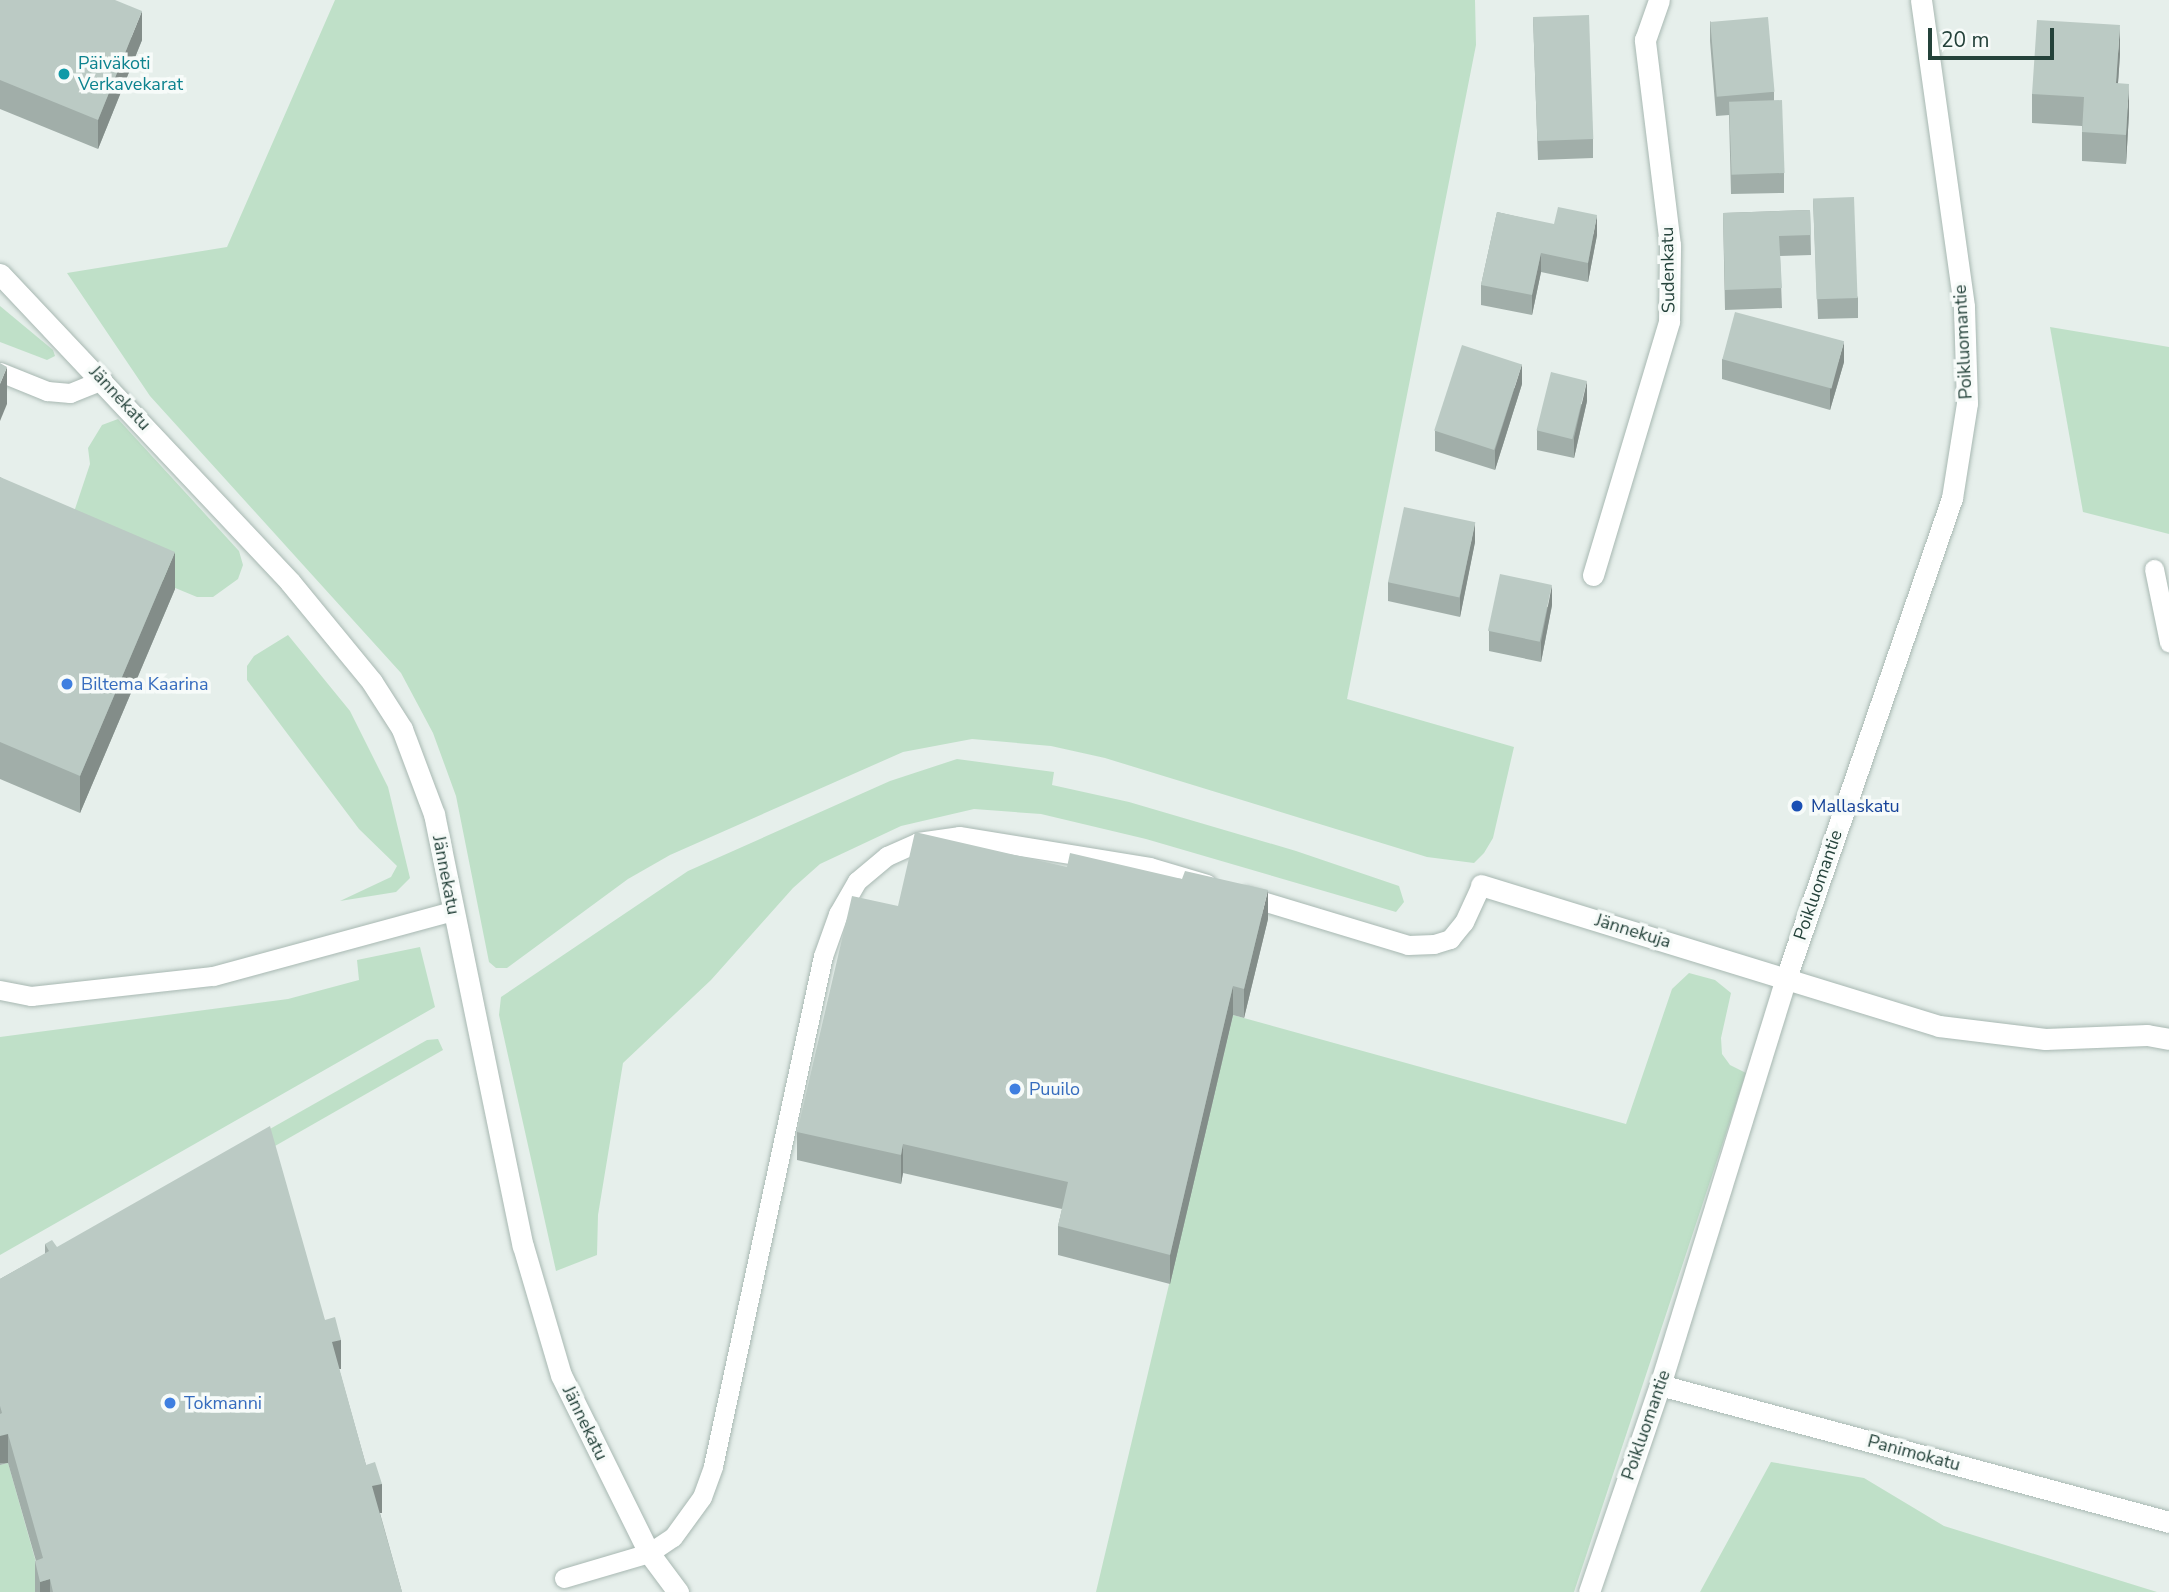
<!DOCTYPE html>
<meta charset="utf-8">
<style>
body{margin:0}
#map{position:relative;width:2169px;height:1592px;overflow:hidden;background:#e6efeb;font-family:"Nunito Sans",sans-serif}
div>[style]{position:absolute}
.green>*{inset:0;background:#bfe0c8}
.roads{filter:drop-shadow(0 0 2px #a8b8b2) drop-shadow(0 0 2px #a8b8b2)}
.lane>*{height:19px;margin:-9.5px;padding:0 9.5px;transform-origin:9.5px;border-radius:9.5px;background:#fff}
.street>*{height:21px;margin:-10.5px;padding:0 10.5px;transform-origin:10.5px;border-radius:10.5px;background:#fff}
.secondary>*{height:21px;margin:-10.5px;padding:0 10.5px;transform-origin:10.5px;border-radius:10.5px;background:#fff}
.wall>*{inset:0;background:#a1aea9}
.shaded-wall>*{inset:0;background:#838d89;transform-origin:0 0}
.building>*{inset:0;background:#bbcac4;transform-origin:0 0}
.dots>*{width:19px;height:19px;translate:-50% -50%;box-sizing:border-box;border:4px solid #f7fbf9;border-radius:50%}
span{translate:-50% -50%;white-space:nowrap;text-align:center;line-height:1.15;-webkit-text-stroke:7px #f7fbf9;paint-order:stroke}
.culture-label{font-size:18px;color:#0d838f}
.left{translate:0 -50%;text-align:left}
.street-label{font-size:18px;color:#24423a}
.shop-label{font-size:18px;color:#366cbe}
.transit-label{font-size:18px;color:#164399}
.scale{position:absolute;left:1928px;top:28px;width:126px;height:32px;box-sizing:border-box;border:4px solid #24423a;border-top:0;padding-left:9px;font-size:21px;line-height:24px;white-space:nowrap;color:#24423a;-webkit-text-stroke:5px #f7fbf9;paint-order:stroke}
</style>
<div id="map">
<div class="green">
<div style="clip-path:polygon(335px 0,1475px 0,1476px 45px,1347px 699px,1514px 747px,1493px 838px,1484px 853px,1474px 863px,1427px 857px,1105px 758px,1051px 746px,972px 739px,903px 752px,670px 855px,628px 879px,507px 968px,496px 968px,489px 962px,456px 796px,433px 733px,401px 673px,150px 396px,67px 273px,227px 247px)"></div>
<div style="clip-path:polygon(0 306px,53px 350px,55px 356px,47px 360px,0 342px)"></div>
<div style="clip-path:polygon(2050px 327px,2169px 347px,2169px 534px,2083px 512px)"></div>
<div style="clip-path:polygon(118px 419px,239px 551px,243px 565px,238px 579px,213px 597px,197px 597px,64px 542px,90px 464px,88px 448px,102px 425px)"></div>
<div style="clip-path:polygon(288px 635px,350px 711px,388px 787px,410px 878px,396px 892px,340px 901px,391px 877px,397px 866px,359px 829px,247px 680px,247px 666px,254px 656px)"></div>
<div style="clip-path:polygon(957px 759px,1054px 772px,1052px 785px,1129px 802px,1296px 851px,1399px 886px,1404px 902px,1396px 912px,1146px 839px,1041px 814px,974px 809px,901px 826px,820px 864px,793px 888px,711px 980px,623px 1063px,598px 1215px,597px 1255px,556px 1271px,499px 1015px,501px 997px,688px 871px,890px 781px)"></div>
<div style="clip-path:polygon(420px 947px,435px 1007px,0 1255px,0 1037px,288px 999px,359px 980px,357px 960px)"></div>
<div style="clip-path:polygon(1689px 973px,1715px 980px,1731px 993px,1721px 1038px,1722px 1054px,1730px 1065px,1746px 1073px,1574px 1592px,1096px 1592px,1233px 1015px,1626px 1124px,1672px 989px)"></div>
<div style="clip-path:polygon(438px 1039px,443px 1050px,268px 1150px,0 1282px,427px 1040px)"></div>
<div style="clip-path:polygon(1771px 1462px,1864px 1478px,1944px 1526px,2157px 1592px,1700px 1592px)"></div>
<div style="clip-path:polygon(8px 1463px,43px 1587px,35px 1592px,0 1592px,0 1465px)"></div>
</div>
<div class="roads">
<div class="lane">
<div style="left:0;top:372px;width:51px;rotate:22deg"></div>
<div style="left:47px;top:391px;width:23px;rotate:5deg"></div>
<div style="left:70px;top:393px;width:35px;rotate:-22deg"></div>
<div style="left:2154px;top:569px;width:75px;rotate:78.4deg"></div>
<div style="left:1246px;top:896px;width:169px;rotate:16.8deg"></div>
<div style="left:1408px;top:945px;width:26px;rotate:-2deg"></div>
<div style="left:1434px;top:944px;width:17px;rotate:-17deg"></div>
<div style="left:1450px;top:939px;width:22px;rotate:-51deg"></div>
<div style="left:1464px;top:922px;width:41px;rotate:-65.3deg"></div>
<div style="left:0;top:990px;width:32px;rotate:11deg"></div>
<div style="left:31px;top:996px;width:183px;rotate:-6.3deg"></div>
<div style="left:213px;top:976px;width:249px;rotate:-15.2deg"></div>
<div style="left:564px;top:1578px;width:89px;rotate:-16.4deg"></div>
<div style="left:649px;top:1553px;width:29px;rotate:-34deg"></div>
<div style="left:673px;top:1537px;width:49px;rotate:-54.1deg"></div>
<div style="left:702px;top:1497px;width:33px;rotate:-70deg"></div>
<div style="left:713px;top:1466px;width:522px;rotate:-77.83deg"></div>
<div style="left:823px;top:956px;width:45px;rotate:-70.3deg"></div>
<div style="left:838px;top:914px;width:38px;rotate:-60deg"></div>
<div style="left:857px;top:881px;width:39px;rotate:-40deg"></div>
<div style="left:887px;top:856px;width:34px;rotate:-24deg"></div>
<div style="left:918px;top:842px;width:41px;rotate:-8.3deg"></div>
<div style="left:959px;top:836px;width:193px;rotate:9.2deg"></div>
<div style="left:1150px;top:867px;width:59px;rotate:16.6deg"></div>
</div>
<div class="street">
<div style="left:0;top:274px;width:423px;rotate:46.7deg"></div>
<div style="left:290px;top:582px;width:129px;rotate:50.6deg"></div>
<div style="left:372px;top:682px;width:56px;rotate:57.4deg"></div>
<div style="left:402px;top:729px;width:91px;rotate:69.4deg"></div>
<div style="left:434px;top:814px;width:441px;rotate:78.4deg"></div>
<div style="left:523px;top:1246px;width:134px;rotate:73.6deg"></div>
<div style="left:561px;top:1375px;width:199px;rotate:63.7deg"></div>
<div style="left:649px;top:1553px;width:49px;rotate:53.4deg"></div>
<div style="left:1593px;top:575px;width:265px;rotate:-73.3deg"></div>
<div style="left:1669px;top:321px;width:76px;rotate:-89.2deg"></div>
<div style="left:1670px;top:245px;width:207px;rotate:-97deg"></div>
<div style="left:1645px;top:40px;width:42px;rotate:-70.7deg"></div>
<div style="left:1481px;top:885px;width:479px;rotate:17.1deg"></div>
<div style="left:1939px;top:1026px;width:107px;rotate:7deg"></div>
<div style="left:2045px;top:1039px;width:102px;rotate:-2.2deg"></div>
<div style="left:2147px;top:1035px;width:22px;rotate:10deg"></div>
<div style="left:1660px;top:1385px;width:527px;rotate:15.06deg"></div>
</div>
<div class="secondary">
<div style="left:1589px;top:1592px;width:219px;rotate:-71.1deg"></div>
<div style="left:1660px;top:1385px;width:426px;rotate:-72.8deg"></div>
<div style="left:1786px;top:978px;width:508px;rotate:-70.92deg"></div>
<div style="left:1952px;top:498px;width:96px;rotate:-81deg"></div>
<div style="left:1967px;top:403px;width:97px;rotate:-91.8deg"></div>
<div style="left:1964px;top:306px;width:309px;rotate:-98deg"></div>
</div>
</div>
<div class="wall">
<div style="clip-path:polygon(0 0,142px 40px,98px 149px,0 109px)"></div>
<div style="clip-path:polygon(1533px 17px,1593px 139px,1593px 158px,1538px 160px)"></div>
<div style="clip-path:polygon(1710px 21px,1774px 92px,1774px 100px,1784px 173px,1784px 193px,1731px 194px,1729px 115px,1716px 116px,1710px 41px)"></div>
<div style="clip-path:polygon(2120px 54px,2118px 83px,2129px 113px,2126px 164px,2082px 161px,2082px 126px,2032px 123px,2032px 94px)"></div>
<div style="clip-path:polygon(1813px 199px,1858px 298px,1858px 318px,1818px 319px)"></div>
<div style="clip-path:polygon(1810px 210px,1811px 255px,1780px 256px,1782px 308px,1725px 310px,1723px 213px)"></div>
<div style="clip-path:polygon(1497px 212px,1597px 235px,1588px 282px,1541px 272px,1532px 315px,1481px 305px,1481px 285px)"></div>
<div style="clip-path:polygon(1722px 359px,1844px 362px,1830px 410px,1722px 379px)"></div>
<div style="clip-path:polygon(1522px 384px,1495px 470px,1435px 451px,1435px 431px)"></div>
<div style="clip-path:polygon(1587px 401px,1574px 458px,1537px 450px,1537px 430px)"></div>
<div style="clip-path:polygon(0 477px,175px 589px,80px 813px,0 779px)"></div>
<div style="clip-path:polygon(1475px 542px,1460px 617px,1388px 601px,1388px 582px)"></div>
<div style="clip-path:polygon(1552px 605px,1541px 662px,1489px 651px,1489px 631px)"></div>
<div style="clip-path:polygon(1067px 867px,1182px 879px,1268px 919px,1244px 1018px,1233px 1015px,1170px 1284px,1058px 1255px,1058px 1226px,1062px 1209px,903px 1173px,901px 1184px,797px 1160px,797px 1132px,898px 906px)"></div>
<div style="clip-path:polygon(45px 1244px,325px 1320px,341px 1369px,339px 1369px,366px 1465px,382px 1513px,380px 1513px,402px 1592px,35px 1592px,35px 1561px,36px 1561px,8px 1463px,0 1465px,0 1279px,45px 1254px)"></div>
</div>
<div class="shaded-wall">
<div style="clip-path:polygon(142px 11px,142px 40px,98px 149px,98px 120px)"></div>
<div style="clip-path:polygon(2120px 25px,2120px 54px,2116px 112px,2116px 83px)"></div>
<div style="clip-path:polygon(2129px 84px,2129px 113px,2126px 164px,2126px 135px)"></div>
<div style="clip-path:polygon(1597px 215px,1597px 235px,1588px 282px,1588px 263px)"></div>
<div style="clip-path:polygon(1541px 253px,1541px 272px,1532px 315px,1532px 295px)"></div>
<div style="clip-path:polygon(1844px 342px,1844px 362px,1830px 410px,1830px 390px)"></div>
<div style="clip-path:polygon(1522px 364px,1522px 384px,1495px 470px,1495px 450px)"></div>
<div style="clip-path:polygon(7px 367px,7px 404px,0 421px,0 384px)"></div>
<div style="clip-path:polygon(1587px 381px,1587px 401px,1574px 458px,1574px 438px)"></div>
<div style="clip-path:polygon(1475px 522px,1475px 542px,1460px 617px,1460px 597px)"></div>
<div style="clip-path:polygon(175px 552px,175px 589px,80px 813px,80px 776px)"></div>
<div style="clip-path:polygon(1552px 585px,1552px 605px,1541px 662px,1541px 642px)"></div>
<div style="clip-path:polygon(1268px 890px,1268px 919px,1244px 1018px,1244px 989px)"></div>
<div style="clip-path:polygon(1233px 986px,1233px 1015px,1170px 1284px,1170px 1255px)"></div>
<div style="clip-path:polygon(903px 1144px,903px 1173px,901px 1184px,901px 1155px)"></div>
<div style="left:341px;top:1340px;width:29px;height:9px;rotate:90deg"></div>
<div style="left:8px;top:1434px;width:29px;height:8px;rotate:90deg"></div>
<div style="left:382px;top:1484px;width:29px;height:10px;rotate:90deg"></div>
<div style="clip-path:polygon(50px 1579px,50px 1592px,40px 1592px,40px 1582px)"></div>
</div>
<div class="building">
<div style="clip-path:polygon(0 0,115px 0,142px 11px,98px 120px,0 80px)"></div>
<div style="left:1589px;top:15px;width:124px;height:56px;rotate:88deg"></div>
<div style="left:1768px;top:17px;width:75px;height:58px;rotate:85deg"></div>
<div style="clip-path:polygon(2037px 20px,2120px 25px,2116px 83px,2129px 84px,2126px 135px,2082px 132px,2084px 97px,2032px 94px)"></div>
<div style="left:1782px;top:100px;width:73px;height:53px;rotate:88deg"></div>
<div style="left:1854px;top:197px;width:101px;height:41px;rotate:88deg"></div>
<div style="clip-path:polygon(1558px 207px,1597px 215px,1588px 263px,1541px 253px,1532px 295px,1481px 285px,1497px 212px,1554px 224px)"></div>
<div style="clip-path:polygon(1810px 210px,1811px 235px,1779px 236px,1782px 288px,1725px 290px,1723px 213px)"></div>
<div style="left:1735px;top:312px;width:113px;height:49px;rotate:15deg"></div>
<div style="left:1462px;top:345px;width:63px;height:90px;rotate:18deg"></div>
<div style="clip-path:polygon(0 363px,7px 367px,0 384px)"></div>
<div style="left:1551px;top:372px;width:37px;height:60px;rotate:14deg"></div>
<div style="clip-path:polygon(0 477px,175px 552px,80px 776px,0 742px)"></div>
<div style="left:1404px;top:507px;width:73px;height:77px;rotate:12deg"></div>
<div style="left:1500px;top:574px;width:53px;height:58px;rotate:12deg"></div>
<div style="clip-path:polygon(915px 832px,1067px 867px,1070px 853px,1182px 879px,1185px 871px,1268px 890px,1244px 989px,1233px 986px,1170px 1255px,1058px 1226px,1068px 1182px,903px 1144px,901px 1155px,797px 1132px,852px 896px,898px 906px)"></div>
<div style="clip-path:polygon(270px 1126px,325px 1320px,335px 1317px,341px 1340px,332px 1342px,366px 1465px,375px 1462px,382px 1484px,372px 1486px,402px 1592px,53px 1592px,50px 1579px,40px 1582px,35px 1561px,43px 1558px,8px 1434px,0 1436px,0 1414px,2px 1413px,0 1406px,0 1279px,49px 1251px,45px 1244px,52px 1240px,57px 1247px)"></div>
</div>
<div class="dots">
<div style="left:64px;top:74px;background:#0f9aa8"></div>
<div style="left:67px;top:684px;background:#3f7fe0"></div>
<div style="left:1797px;top:806px;background:#1a4fb4"></div>
<div style="left:1015px;top:1089px;background:#3f7fe0"></div>
<div style="left:170px;top:1403px;background:#3f7fe0"></div>
</div>
<div class="culture-label">
<span class="left" style="left:78px;top:74px">Päiväkoti<br>Verkavekarat</span>
</div>
<div class="street-label">
<span style="left:1668px;top:270px;rotate:-91deg">Sudenkatu</span>
<span style="left:1963px;top:342px;rotate:-93deg">Poikluomantie</span>
<span style="left:120px;top:398px;rotate:47deg">Jännekatu</span>
<span style="left:446px;top:875px;rotate:79deg">Jännekatu</span>
<span style="left:1818px;top:885px;rotate:-71deg">Poikluomantie</span>
<span style="left:1633px;top:931px;rotate:17deg">Jännekuja</span>
<span style="left:585px;top:1423px;rotate:64deg">Jännekatu</span>
<span style="left:1646px;top:1425px;rotate:-71deg">Poikluomantie</span>
<span style="left:1914px;top:1453px;rotate:15deg">Panimokatu</span>
</div>
<div class="shop-label">
<span class="left" style="left:81px;top:684px">Biltema Kaarina</span>
<span class="left" style="left:1029px;top:1089px">Puuilo</span>
<span class="left" style="left:184px;top:1403px">Tokmanni</span>
</div>
<div class="transit-label">
<span class="left" style="left:1811px;top:806px">Mallaskatu</span>
</div>
<div class="scale">20 m</div>
</div>
